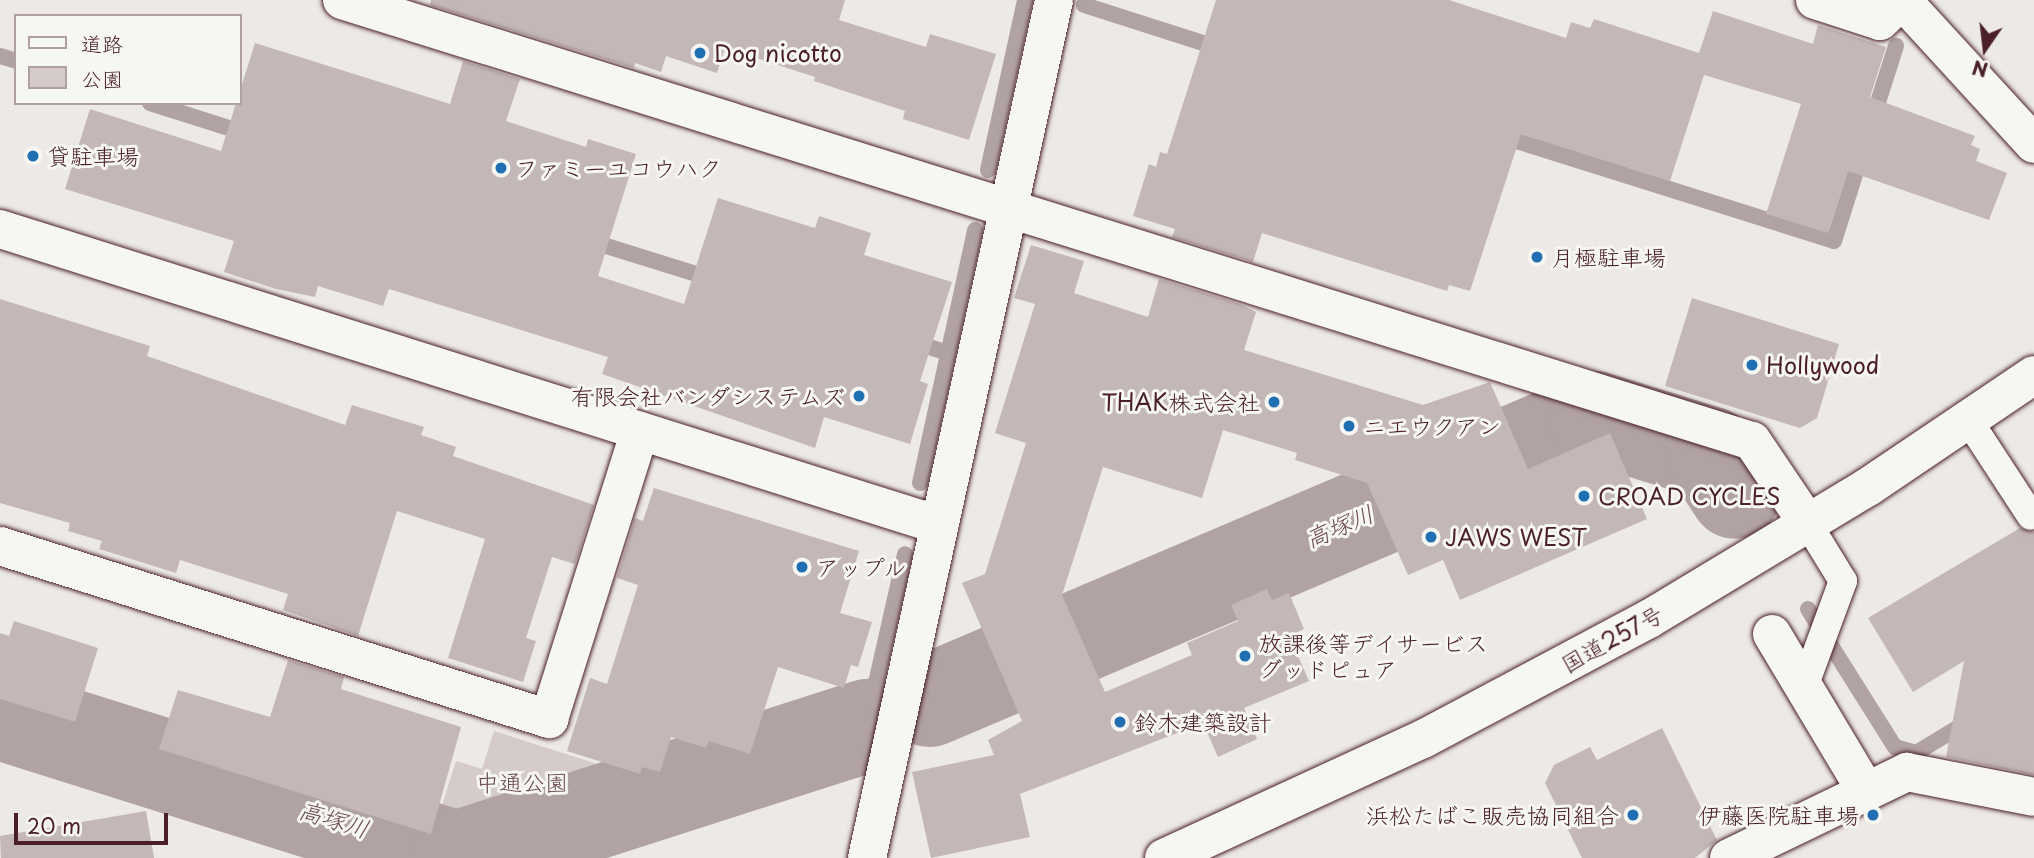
<!DOCTYPE html>
<meta charset="utf-8">
<style>
body{margin:0}
#map{position:relative;width:2034px;height:858px;overflow:hidden;background:#ece9e6;font-family:"Playpen Sans","Klee One",sans-serif}
div>[style]{position:absolute}
.green>*{inset:0;background:#d4cbca}
.stream>*{height:16px;margin:-8px;padding:0 8px;transform-origin:8px;border-radius:8px;background:#b1a2a3}
.river>*{height:93px;margin:-46.5px;padding:0 46.5px;transform-origin:46.5px;border-radius:46.5px;background:#b1a2a3}
.building>*{inset:0;background:#c4b7b7}
.roads{filter:drop-shadow(0 0 2px #4a1f2b) drop-shadow(0 0 2px #4a1f2b)}
.lane>*{height:28px;margin:-14px;padding:0 14px;transform-origin:14px;border-radius:14px;background:#f6f6f2}
.street>*{height:38px;margin:-19px;padding:0 19px;transform-origin:19px;border-radius:19px;background:#f6f6f2}
.secondary>*{height:38px;margin:-19px;padding:0 19px;transform-origin:19px;border-radius:19px;background:#f6f6f2}
.highway>*{height:38px;margin:-19px;padding:0 19px;transform-origin:19px;border-radius:19px;background:#f6f6f2}
.dots>*{width:19px;height:19px;translate:-50% -50%;box-sizing:border-box;border:4px solid #f6f6f2;border-radius:50%}
span{translate:-50% -50%;white-space:nowrap;text-align:center;line-height:1.15;-webkit-text-stroke:6px #f6f6f2;paint-order:stroke}
.poi-label{font-size:23px;color:#4a1f2b}
.left{translate:0 -50%;text-align:left}
.right{translate:-100% -50%;text-align:right}
.street-label{font-size:23px;color:#4a1f2b}
.park-label{font-size:23px;color:#6c4a53}
.water-label{font-size:24px;color:#6e4d55;font-style:italic}
.legend{position:absolute;left:14px;top:14px;width:228px;height:91px;box-sizing:border-box;background:#f6f6f2;border:2px solid #b1a0a2;margin:0;padding:9px 12px;list-style:none;font-size:21px;color:#4a1f2b}
.legend li{display:flex;align-items:center;gap:14px;height:35px}
.legend b{width:35px;border:2px solid #b1a0a2}
.north{position:absolute;left:1950px;top:14px;width:70px;height:70px;-webkit-text-stroke:5px #f6f6f2;paint-order:stroke;rotate:194deg;font-size:19px;font-weight:700;line-height:28px;text-align:center;color:#4a1f2b}
.north::after{content:'';display:block;margin:auto;width:24px;height:32px;background:#4a1f2b;clip-path:polygon(50% 0,100% 100%,50% 72%,0 100%)}
.scale{position:absolute;left:14px;top:813px;width:154px;height:32px;box-sizing:border-box;border:4px solid #4a1f2b;border-top:0;padding-left:9px;font-size:21px;line-height:24px;white-space:nowrap;color:#4a1f2b;-webkit-text-stroke:5px #f6f6f2;paint-order:stroke}
</style>
<div id="map">
<div class="green">
<div style="clip-path:polygon(494px 731px,654px 782px,456px 844px,432px 837px,456px 761px,482px 769px)"></div>
</div>
<div class="stream">
<div style="left:1084px;top:5px;width:145px;rotate:17.7deg"></div>
<div style="left:0;top:56px;width:17px;rotate:17deg"></div>
<div style="left:150px;top:103px;width:103px;rotate:17.6deg"></div>
<div style="left:1872px;top:121px;width:79px;rotate:-72.3deg"></div>
<div style="left:1501px;top:136px;width:349px;rotate:17.5deg"></div>
<div style="left:1834px;top:241px;width:89px;rotate:-72.4deg"></div>
<div style="left:988px;top:170px;width:174px;rotate:-77.7deg"></div>
<div style="left:587px;top:240px;width:131px;rotate:17.3deg"></div>
<div style="left:911px;top:341px;width:39px;rotate:18deg"></div>
<div style="left:920px;top:483px;width:259px;rotate:-77.7deg"></div>
<div style="left:1808px;top:609px;width:163px;rotate:57.8deg"></div>
<div style="left:1895px;top:747px;width:22px;rotate:16deg"></div>
<div style="left:1916px;top:753px;width:62px;rotate:-31.1deg"></div>
<div style="left:876px;top:683px;width:132px;rotate:-77.3deg"></div>
<div style="left:867px;top:726px;width:9px;rotate:-77deg"></div>
</div>
<div class="river">
<div style="left:929px;top:700px;width:723px;rotate:-23.05deg"></div>
<div style="left:1594px;top:417px;width:121px;rotate:17.2deg"></div>
<div style="left:1710px;top:453px;width:46px;rotate:57.3deg"></div>
<div style="left:0;top:713px;width:478px;rotate:17.5deg"></div>
<div style="left:456px;top:857px;width:433px;rotate:-17.8deg"></div>
</div>
<div class="building">
<div style="clip-path:polygon(431px 0,845px 0,839px 20px,926px 47px,930px 34px,996px 54px,969px 140px,903px 119px,905px 111px,814px 81px,815px 77px,725px 48px,717px 73px,666px 56px,661px 72px,635px 63px,634px 68px,430px 5px)"></div>
<div style="clip-path:polygon(1216px 0,1449px 0,1566px 38px,1571px 22px,1590px 28px,1594px 19px,1699px 53px,1713px 11px,1813px 44px,1818px 25px,1886px 47px,1870px 97px,1975px 136px,1971px 145px,1980px 149px,1976px 161px,2007px 173px,1989px 220px,1848px 171px,1828px 233px,1766px 214px,1801px 104px,1704px 75px,1670px 181px,1521px 134px,1470px 291px,1449px 285px,1447px 291px,1262px 233px,1253px 262px,1172px 237px,1175px 229px,1133px 216px,1149px 164px,1156px 167px,1160px 152px,1167px 154px)"></div>
<div style="clip-path:polygon(255px 43px,450px 104px,463px 61px,520px 79px,506px 121px,586px 147px,588px 139px,636px 154px,598px 276px,684px 304px,718px 198px,815px 228px,819px 216px,871px 233px,864px 255px,952px 282px,920px 381px,928px 384px,910px 444px,824px 417px,815px 448px,602px 374px,608px 357px,389px 289px,383px 306px,318px 286px,315px 297px,276px 289px,224px 272px,234px 241px,65px 189px,90px 109px,221px 151px)"></div>
<div style="clip-path:polygon(1031px 245px,1084px 261px,1074px 293px,1148px 317px,1159px 279px,1240px 304px,1256px 312px,1244px 350px,1423px 405px,1490px 382px,1528px 469px,1610px 433px,1647px 519px,1460px 600px,1443px 560px,1408px 575px,1367px 483px,1295px 460px,1297px 453px,1223px 430px,1202px 498px,1103px 467px,1062px 595px,1105px 692px,1192px 655px,1187px 643px,1238px 621px,1231px 605px,1267px 589px,1272px 600px,1289px 593px,1304px 629px,1289px 636px,1309px 681px,1244px 708px,1257px 739px,1218px 757px,1203px 723px,1020px 794px,1030px 837px,931px 858px,912px 772px,994px 755px,988px 740px,1022px 721px,962px 583px,985px 574px,1026px 443px,995px 433px,1035px 304px,1014px 298px)"></div>
<div style="clip-path:polygon(1692px 298px,1839px 344px,1817px 418px,1800px 428px,1665px 386px)"></div>
<div style="clip-path:polygon(0 299px,150px 346px,147px 356px,345px 425px,352px 405px,424px 427px,421px 435px,456px 447px,453px 456px,594px 505px,575px 564px,552px 557px,526px 638px,536px 641px,523px 682px,448px 658px,485px 539px,397px 511px,358px 636px,283px 610px,288px 594px,180px 560px,176px 573px,99px 549px,102px 541px,68px 531px,70px 523px,0 503px)"></div>
<div style="clip-path:polygon(654px 488px,859px 551px,840px 613px,872px 622px,858px 667px,851px 665px,844px 688px,778px 667px,750px 754px,709px 741px,706px 748px,671px 737px,660px 772px,642px 767px,640px 774px,567px 751px,590px 678px,607px 684px,638px 585px,617px 578px,635px 518px,643px 521px)"></div>
<div style="clip-path:polygon(2020px 528px,2034px 532px,2034px 775px,1946px 757px,1964px 661px,1913px 692px,1868px 618px)"></div>
<div style="clip-path:polygon(14px 621px,98px 648px,75px 722px,0 699px,0 633px,9px 636px)"></div>
<div style="clip-path:polygon(288px 660px,344px 677px,341px 689px,461px 727px,431px 834px,159px 749px,178px 690px,270px 717px)"></div>
<div style="clip-path:polygon(1662px 728px,1717px 840px,1695px 858px,1582px 858px,1545px 783px,1554px 765px,1590px 747px,1597px 760px)"></div>
<div style="clip-path:polygon(146px 811px,154px 858px,1px 858px,0 836px)"></div>
</div>
<div class="roads">
<div class="lane">
<div style="left:1969px;top:421px;width:113px;rotate:56.9deg"></div>
<div style="left:1804px;top:687px;width:113px;rotate:-69.8deg"></div>
<div style="left:1843px;top:581px;width:67px;rotate:-121.6deg"></div>
</div>
<div class="street">
<div style="left:342px;top:0;width:1477px;rotate:17.37deg"></div>
<div style="left:1752px;top:441px;width:100px;rotate:56deg"></div>
<div style="left:1815px;top:0;width:68px;rotate:17.9deg"></div>
<div style="left:1880px;top:21px;width:30px;rotate:-44deg"></div>
<div style="left:0;top:229px;width:985px;rotate:17.5deg"></div>
<div style="left:0;top:546px;width:576px;rotate:17.49deg"></div>
<div style="left:549px;top:719px;width:302px;rotate:-72.5deg"></div>
<div style="left:1772px;top:634px;width:183px;rotate:59.1deg"></div>
<div style="left:867px;top:858px;width:878px;rotate:-77.7deg"></div>
<div style="left:1729px;top:858px;width:198px;rotate:-25.8deg"></div>
<div style="left:1907px;top:772px;width:129px;rotate:11.1deg"></div>
</div>
<div class="secondary">
<div style="left:1902px;top:0;width:195px;rotate:47.5deg"></div>
</div>
<div class="highway">
<div style="left:1164px;top:858px;width:285px;rotate:-24.7deg"></div>
<div style="left:1423px;top:739px;width:256px;rotate:-28deg"></div>
<div style="left:1649px;top:619px;width:256px;rotate:-31.1deg"></div>
<div style="left:1868px;top:487px;width:200px;rotate:-34deg"></div>
</div>
</div>
<div class="dots">
<div style="left:700px;top:53px;background:#1f6fb2"></div>
<div style="left:33px;top:156px;background:#1f6fb2"></div>
<div style="left:501px;top:168px;background:#1f6fb2"></div>
<div style="left:1537px;top:257px;background:#1f6fb2"></div>
<div style="left:1752px;top:365px;background:#1f6fb2"></div>
<div style="left:859px;top:396px;background:#1f6fb2"></div>
<div style="left:1274px;top:402px;background:#1f6fb2"></div>
<div style="left:1349px;top:426px;background:#1f6fb2"></div>
<div style="left:1584px;top:496px;background:#1f6fb2"></div>
<div style="left:1431px;top:537px;background:#1f6fb2"></div>
<div style="left:802px;top:567px;background:#1f6fb2"></div>
<div style="left:1245px;top:656px;background:#1f6fb2"></div>
<div style="left:1120px;top:722px;background:#1f6fb2"></div>
<div style="left:1633px;top:815px;background:#1f6fb2"></div>
<div style="left:1873px;top:815px;background:#1f6fb2"></div>
</div>
<div class="poi-label">
<span class="left" style="left:714px;top:53px">Dog nicotto</span>
<span class="left" style="left:47px;top:156px">貸駐車場</span>
<span class="left" style="left:515px;top:168px">ファミーユコウハク</span>
<span class="left" style="left:1551px;top:257px">月極駐車場</span>
<span class="left" style="left:1766px;top:365px">Hollywood</span>
<span class="right" style="left:845px;top:396px">有限会社バンダシステムズ</span>
<span class="right" style="left:1260px;top:402px">THAK株式会社</span>
<span class="left" style="left:1363px;top:426px">ニエウクアン</span>
<span class="left" style="left:1598px;top:496px">CROAD CYCLES</span>
<span class="left" style="left:1445px;top:537px">JAWS WEST</span>
<span class="left" style="left:816px;top:567px">アップル</span>
<span class="left" style="left:1259px;top:656px">放課後等デイサービス<br>グッドピュア</span>
<span class="left" style="left:1134px;top:722px">鈴木建築設計</span>
<span class="right" style="left:1619px;top:815px">浜松たばこ販売協同組合</span>
<span class="right" style="left:1859px;top:815px">伊藤医院駐車場</span>
</div>
<div class="street-label">
<span style="left:1612px;top:639px;rotate:-29deg">国道257号</span>
</div>
<div class="park-label">
<span style="left:522px;top:782px">中通公園</span>
</div>
<div class="water-label">
<span style="left:1339px;top:526px;rotate:-23deg">高塚川</span>
<span style="left:334px;top:819px;rotate:17deg">高塚川</span>
</div>
<ul class="legend">
<li><b style="height:9px;background:#f6f6f2"></b>道路</li>
<li><b style="height:19px;background:#d4cbca"></b>公園</li>
</ul>
<div class="north">N</div>
<div class="scale">20 m</div>
</div>
